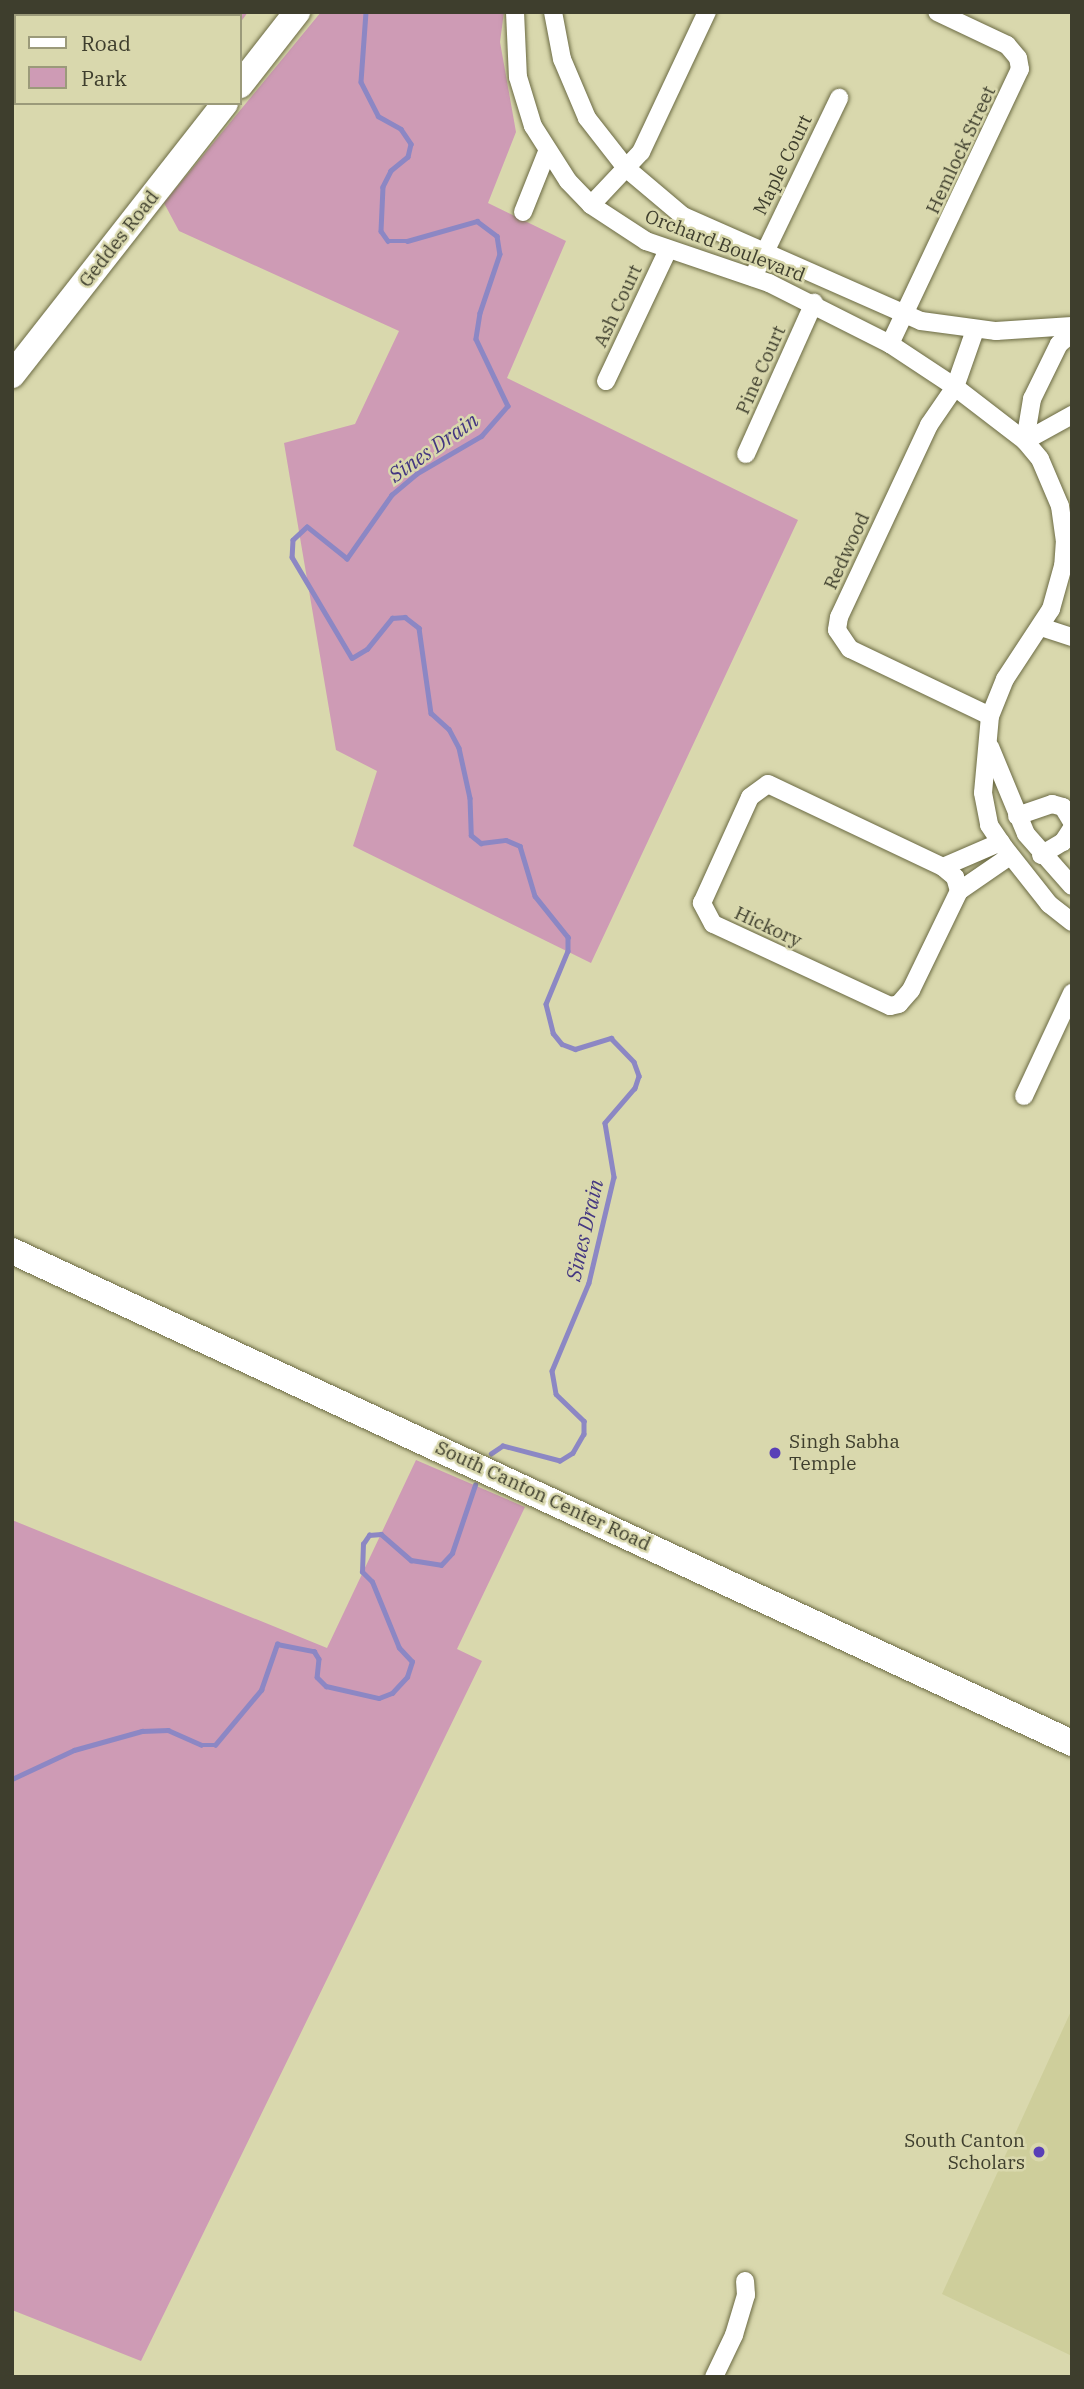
<!DOCTYPE html>
<style>
body{margin:0}
#map{position:relative;width:1084px;height:2389px;overflow:hidden;background:#d9d8ad;font-family:"IBM Plex Serif",serif}
div>[style]{position:absolute}
.built>*{inset:0;background:#cece9b}
.green>*{inset:0;background:#ce9bb5}
.stream>*{height:4.5px;margin:-2.25px;padding:0 2.25px;transform-origin:2.25px;border-radius:2.25px;background:#8c87c4}
.roads{filter:drop-shadow(0 0 2px #6b6a43) drop-shadow(0 0 2px #6b6a43)}
.minor>*{height:18px;margin:-9px;padding:0 9px;transform-origin:9px;border-radius:9px;background:#fff}
.secondary>*{height:26px;margin:-13px;padding:0 13px;transform-origin:13px;border-radius:13px;background:#fff}
.dots>*{width:19px;height:19px;translate:-50% -50%;box-sizing:border-box;border:4px solid #d9d8ad;border-radius:50%}
span{translate:-50% -50%;white-space:nowrap;text-align:center;line-height:1.15;-webkit-text-stroke:5px #d9d8ad;paint-order:stroke}
.street-label{font-size:19px;color:#3e3e2d}
.poi-label{font-size:19px;color:#3e3e2d}
.left{translate:0 -50%;text-align:left}
.right{translate:-100% -50%;text-align:right}
.water-label{font-size:21px;color:#443781;font-style:italic}
.frame{position:absolute;inset:0;border:14px solid #3e3e2d;pointer-events:none}
.legend{position:absolute;left:14px;top:14px;width:228px;height:91px;box-sizing:border-box;background:#d9d8ad;border:2px solid #9b9a7a;margin:0;padding:9px 12px;list-style:none;font-size:21px;color:#3e3e2d}
.legend li{display:flex;align-items:center;gap:14px;height:35px}
.legend b{width:35px;border:2px solid #9b9a7a}
</style>
<div id="map">
<div class="built">
<div style="clip-path:polygon(1072px 2009px,1072px 2356px,942px 2294px)"></div>
</div>
<div class="green">
<div style="clip-path:polygon(117px 12px,248px 12px,240px 23px,240px 16px)"></div>
<div style="clip-path:polygon(321px 12px,504px 12px,500px 42px,516px 132px,488px 203px,566px 241px,507px 378px,798px 520px,591px 963px,353px 846px,377px 771px,336px 750px,284px 443px,355px 424px,399px 331px,179px 231px,164px 203px)"></div>
<div style="clip-path:polygon(416px 1460px,525px 1507px,457px 1649px,482px 1661px,141px 2361px,12px 2310px,12px 1520px,327px 1648px)"></div>
</div>
<div class="stream">
<div style="left:366px;top:12px;width:70px;rotate:94.1deg"></div>
<div style="left:361px;top:82px;width:38px;rotate:63deg"></div>
<div style="left:378px;top:116px;width:26px;rotate:29deg"></div>
<div style="left:401px;top:129px;width:18px;rotate:56deg"></div>
<div style="left:411px;top:144px;width:13px;rotate:103deg"></div>
<div style="left:408px;top:157px;width:22px;rotate:141deg"></div>
<div style="left:391px;top:171px;width:18px;rotate:117deg"></div>
<div style="left:383px;top:187px;width:44px;rotate:92.6deg"></div>
<div style="left:381px;top:231px;width:12px;rotate:55deg"></div>
<div style="left:388px;top:241px;width:19px"></div>
<div style="left:407px;top:241px;width:73px;rotate:-15.9deg"></div>
<div style="left:477px;top:221px;width:25px;rotate:37deg"></div>
<div style="left:497px;top:236px;width:18px;rotate:81deg"></div>
<div style="left:500px;top:254px;width:62px;rotate:108.7deg"></div>
<div style="left:480px;top:313px;width:26px;rotate:99deg"></div>
<div style="left:476px;top:339px;width:74px;rotate:64.5deg"></div>
<div style="left:508px;top:406px;width:40px;rotate:131deg"></div>
<div style="left:482px;top:436px;width:75px;rotate:149.7deg"></div>
<div style="left:417px;top:474px;width:33px;rotate:140deg"></div>
<div style="left:392px;top:495px;width:78px;rotate:125.1deg"></div>
<div style="left:347px;top:559px;width:51px;rotate:-141.3deg"></div>
<div style="left:307px;top:527px;width:19px;rotate:137deg"></div>
<div style="left:293px;top:540px;width:17px;rotate:93deg"></div>
<div style="left:292px;top:557px;width:117px;rotate:59.3deg"></div>
<div style="left:352px;top:658px;width:17px;rotate:-31deg"></div>
<div style="left:367px;top:649px;width:40px;rotate:-51deg"></div>
<div style="left:392px;top:618px;width:13px;rotate:-4deg"></div>
<div style="left:405px;top:617px;width:18px;rotate:38deg"></div>
<div style="left:419px;top:628px;width:86px;rotate:82deg"></div>
<div style="left:431px;top:713px;width:24px;rotate:42deg"></div>
<div style="left:449px;top:729px;width:21px;rotate:62deg"></div>
<div style="left:459px;top:748px;width:51px;rotate:77.6deg"></div>
<div style="left:470px;top:798px;width:37px;rotate:88deg"></div>
<div style="left:471px;top:835px;width:13px;rotate:39deg"></div>
<div style="left:481px;top:843px;width:25px;rotate:-7deg"></div>
<div style="left:506px;top:840px;width:15px;rotate:23deg"></div>
<div style="left:520px;top:846px;width:52px;rotate:73.3deg"></div>
<div style="left:535px;top:896px;width:53px;rotate:51.2deg"></div>
<div style="left:568px;top:937px;width:14px;rotate:90deg"></div>
<div style="left:568px;top:951px;width:57px;rotate:112.5deg"></div>
<div style="left:546px;top:1004px;width:30px;rotate:76deg"></div>
<div style="left:553px;top:1033px;width:14px;rotate:51deg"></div>
<div style="left:562px;top:1044px;width:14px;rotate:21deg"></div>
<div style="left:575px;top:1049px;width:38px;rotate:-17deg"></div>
<div style="left:611px;top:1038px;width:33px;rotate:46deg"></div>
<div style="left:634px;top:1062px;width:15px;rotate:70deg"></div>
<div style="left:639px;top:1076px;width:13px;rotate:108deg"></div>
<div style="left:635px;top:1088px;width:46px;rotate:130.6deg"></div>
<div style="left:605px;top:1123px;width:55px;rotate:80.5deg"></div>
<div style="left:614px;top:1177px;width:109px;rotate:103.3deg"></div>
<div style="left:589px;top:1283px;width:95px;rotate:112.8deg"></div>
<div style="left:552px;top:1371px;width:23px;rotate:80deg"></div>
<div style="left:556px;top:1394px;width:39px;rotate:44deg"></div>
<div style="left:584px;top:1421px;width:13px;rotate:90deg"></div>
<div style="left:584px;top:1434px;width:22px;rotate:120deg"></div>
<div style="left:573px;top:1453px;width:15px;rotate:148deg"></div>
<div style="left:560px;top:1461px;width:59px;rotate:-165.3deg"></div>
<div style="left:503px;top:1446px;width:14px;rotate:146deg"></div>
<div style="left:12px;top:1779px;width:68px;rotate:-25.1deg"></div>
<div style="left:74px;top:1750px;width:71px;rotate:-15.6deg"></div>
<div style="left:142px;top:1731px;width:26px;rotate:-2deg"></div>
<div style="left:168px;top:1730px;width:36px;rotate:24deg"></div>
<div style="left:201px;top:1745px;width:14px"></div>
<div style="left:215px;top:1745px;width:72px;rotate:-50.1deg"></div>
<div style="left:261px;top:1690px;width:49px;rotate:-70.8deg"></div>
<div style="left:277px;top:1644px;width:38px;rotate:11deg"></div>
<div style="left:314px;top:1651px;width:9px;rotate:58deg"></div>
<div style="left:319px;top:1659px;width:18px;rotate:96deg"></div>
<div style="left:317px;top:1677px;width:13px;rotate:45deg"></div>
<div style="left:326px;top:1686px;width:54px;rotate:12.8deg"></div>
<div style="left:379px;top:1698px;width:14px;rotate:-21deg"></div>
<div style="left:392px;top:1693px;width:22px;rotate:-47deg"></div>
<div style="left:407px;top:1677px;width:16px;rotate:-72deg"></div>
<div style="left:412px;top:1662px;width:19px;rotate:-133deg"></div>
<div style="left:399px;top:1648px;width:71px;rotate:-112.2deg"></div>
<div style="left:372px;top:1582px;width:14px;rotate:-135deg"></div>
<div style="left:362px;top:1572px;width:28px;rotate:-88deg"></div>
<div style="left:363px;top:1544px;width:11px;rotate:-56deg"></div>
<div style="left:369px;top:1535px;width:12px;rotate:-5deg"></div>
<div style="left:381px;top:1534px;width:40px;rotate:41deg"></div>
<div style="left:411px;top:1560px;width:30px;rotate:9deg"></div>
<div style="left:441px;top:1565px;width:16px;rotate:-47deg"></div>
<div style="left:452px;top:1553px;width:72px;rotate:-71.3deg"></div>
</div>
<div class="roads">
<div class="minor">
<div style="left:515px;top:12px;width:65px;rotate:87.4deg"></div>
<div style="left:518px;top:77px;width:51px;rotate:73deg"></div>
<div style="left:533px;top:126px;width:65px;rotate:57.5deg"></div>
<div style="left:568px;top:181px;width:33px;rotate:46deg"></div>
<div style="left:591px;top:205px;width:66px;rotate:33.2deg"></div>
<div style="left:646px;top:241px;width:130px;rotate:18.9deg"></div>
<div style="left:769px;top:283px;width:136px;rotate:26.8deg"></div>
<div style="left:890px;top:344px;width:78px;rotate:33.5deg"></div>
<div style="left:955px;top:387px;width:88px;rotate:37.6deg"></div>
<div style="left:1025px;top:441px;width:23px;rotate:50deg"></div>
<div style="left:1040px;top:459px;width:51px;rotate:66.9deg"></div>
<div style="left:1060px;top:506px;width:34px;rotate:82deg"></div>
<div style="left:1065px;top:540px;width:26px;rotate:94deg"></div>
<div style="left:1063px;top:566px;width:45px;rotate:105.6deg"></div>
<div style="left:1051px;top:609px;width:84px;rotate:123.3deg"></div>
<div style="left:1005px;top:679px;width:40px;rotate:112deg"></div>
<div style="left:990px;top:716px;width:77px;rotate:95.2deg"></div>
<div style="left:983px;top:793px;width:33px;rotate:79deg"></div>
<div style="left:989px;top:825px;width:27px;rotate:56deg"></div>
<div style="left:1004px;top:847px;width:73px;rotate:51.7deg"></div>
<div style="left:1049px;top:904px;width:29px;rotate:38deg"></div>
<div style="left:553px;top:12px;width:48px;rotate:79.2deg"></div>
<div style="left:562px;top:59px;width:64px;rotate:67deg"></div>
<div style="left:587px;top:118px;width:63px;rotate:52deg"></div>
<div style="left:626px;top:168px;width:75px;rotate:40.1deg"></div>
<div style="left:683px;top:216px;width:260px;rotate:23.8deg"></div>
<div style="left:921px;top:321px;width:76px;rotate:7.6deg"></div>
<div style="left:996px;top:331px;width:76px;rotate:-3.8deg"></div>
<div style="left:591px;top:205px;width:73px;rotate:-46.7deg"></div>
<div style="left:641px;top:152px;width:155px;rotate:-64.8deg"></div>
<div style="left:523px;top:212px;width:65px;rotate:-68.2deg"></div>
<div style="left:753px;top:277px;width:199px;rotate:-64.3deg"></div>
<div style="left:975px;top:330px;width:60px;rotate:109.3deg"></div>
<div style="left:955px;top:387px;width:46px;rotate:124.4deg"></div>
<div style="left:929px;top:425px;width:212px;rotate:115.1deg"></div>
<div style="left:839px;top:617px;width:13px;rotate:99deg"></div>
<div style="left:837px;top:630px;width:23px;rotate:56deg"></div>
<div style="left:850px;top:649px;width:155px;rotate:25.6deg"></div>
<div style="left:890px;top:344px;width:304px;rotate:-64.7deg"></div>
<div style="left:1020px;top:69px;width:11px;rotate:-100deg"></div>
<div style="left:1018px;top:58px;width:17px;rotate:-130deg"></div>
<div style="left:1007px;top:45px;width:77px;rotate:-154.8deg"></div>
<div style="left:606px;top:381px;width:145px;rotate:-64.7deg"></div>
<div style="left:1025px;top:441px;width:43px;rotate:-80.5deg"></div>
<div style="left:1032px;top:399px;width:61px;rotate:-63.9deg"></div>
<div style="left:1059px;top:344px;width:17px;rotate:-40deg"></div>
<div style="left:1025px;top:441px;width:54px;rotate:-29deg"></div>
<div style="left:746px;top:454px;width:166px;rotate:-65.8deg"></div>
<div style="left:1041px;top:627px;width:33px;rotate:18deg"></div>
<div style="left:990px;top:747px;width:94px;rotate:67.5deg"></div>
<div style="left:1026px;top:834px;width:69px;rotate:48.5deg"></div>
<div style="left:1017px;top:816px;width:37px;rotate:-19deg"></div>
<div style="left:1052px;top:804px;width:11px;rotate:15deg"></div>
<div style="left:1063px;top:807px;width:17px;rotate:59deg"></div>
<div style="left:1041px;top:855px;width:26px;rotate:-31deg"></div>
<div style="left:1063px;top:842px;width:17px;rotate:-57deg"></div>
<div style="left:943px;top:867px;width:16px;rotate:40deg"></div>
<div style="left:955px;top:877px;width:15px;rotate:74deg"></div>
<div style="left:959px;top:891px;width:110px;rotate:115.9deg"></div>
<div style="left:911px;top:990px;width:18px;rotate:131deg"></div>
<div style="left:899px;top:1004px;width:9px;rotate:167deg"></div>
<div style="left:890px;top:1006px;width:195px;rotate:-155.1deg"></div>
<div style="left:713px;top:924px;width:24px;rotate:-118deg"></div>
<div style="left:702px;top:903px;width:116px;rotate:-65.6deg"></div>
<div style="left:750px;top:797px;width:22px;rotate:-36deg"></div>
<div style="left:768px;top:784px;width:194px;rotate:25.4deg"></div>
<div style="left:943px;top:867px;width:63px;rotate:-23.3deg"></div>
<div style="left:959px;top:891px;width:62px;rotate:-34.5deg"></div>
<div style="left:1024px;top:1096px;width:114px;rotate:-65deg"></div>
<div style="left:714px;top:2377px;width:47px;rotate:-64.5deg"></div>
<div style="left:734px;top:2335px;width:42px;rotate:-73.3deg"></div>
<div style="left:746px;top:2295px;width:14px;rotate:-94deg"></div>
</div>
<div class="secondary">
<div style="left:240px;top:85px;width:93px;rotate:-52deg"></div>
<div style="left:12px;top:375px;width:345px;rotate:-51.9deg"></div>
<div style="left:12px;top:1251px;width:1169px;rotate:24.9deg"></div>
</div>
</div>
<div class="dots">
<div style="left:775px;top:1453px;background:#593fb7"></div>
<div style="left:1039px;top:2152px;background:#593fb7"></div>
</div>
<div class="street-label">
<span style="left:961px;top:150px;rotate:-65deg">Hemlock Street</span>
<span style="left:783px;top:165px;rotate:-64deg">Maple Court</span>
<span style="left:119px;top:239px;rotate:-52deg">Geddes Road</span>
<span style="left:725px;top:246px;rotate:21deg">Orchard Boulevard</span>
<span style="left:618px;top:306px;rotate:-65deg">Ash Court</span>
<span style="left:761px;top:370px;rotate:-66deg">Pine Court</span>
<span style="left:847px;top:551px;rotate:-65deg">Redwood</span>
<span style="left:768px;top:927px;rotate:25deg">Hickory</span>
<span style="left:543px;top:1496px;rotate:25deg">South Canton Center Road</span>
</div>
<div class="poi-label">
<span class="left" style="left:789px;top:1453px">Singh Sabha<br>Temple</span>
<span class="right" style="left:1025px;top:2152px">South Canton<br>Scholars</span>
</div>
<div class="water-label">
<span style="left:433px;top:447px;rotate:-35deg">Sines Drain</span>
<span style="left:584px;top:1230px;rotate:-77deg">Sines Drain</span>
</div>
<div class="frame"></div>
<ul class="legend">
<li><b style="height:9px;background:#fff"></b>Road</li>
<li><b style="height:19px;background:#ce9bb5"></b>Park</li>
</ul>
</div>
